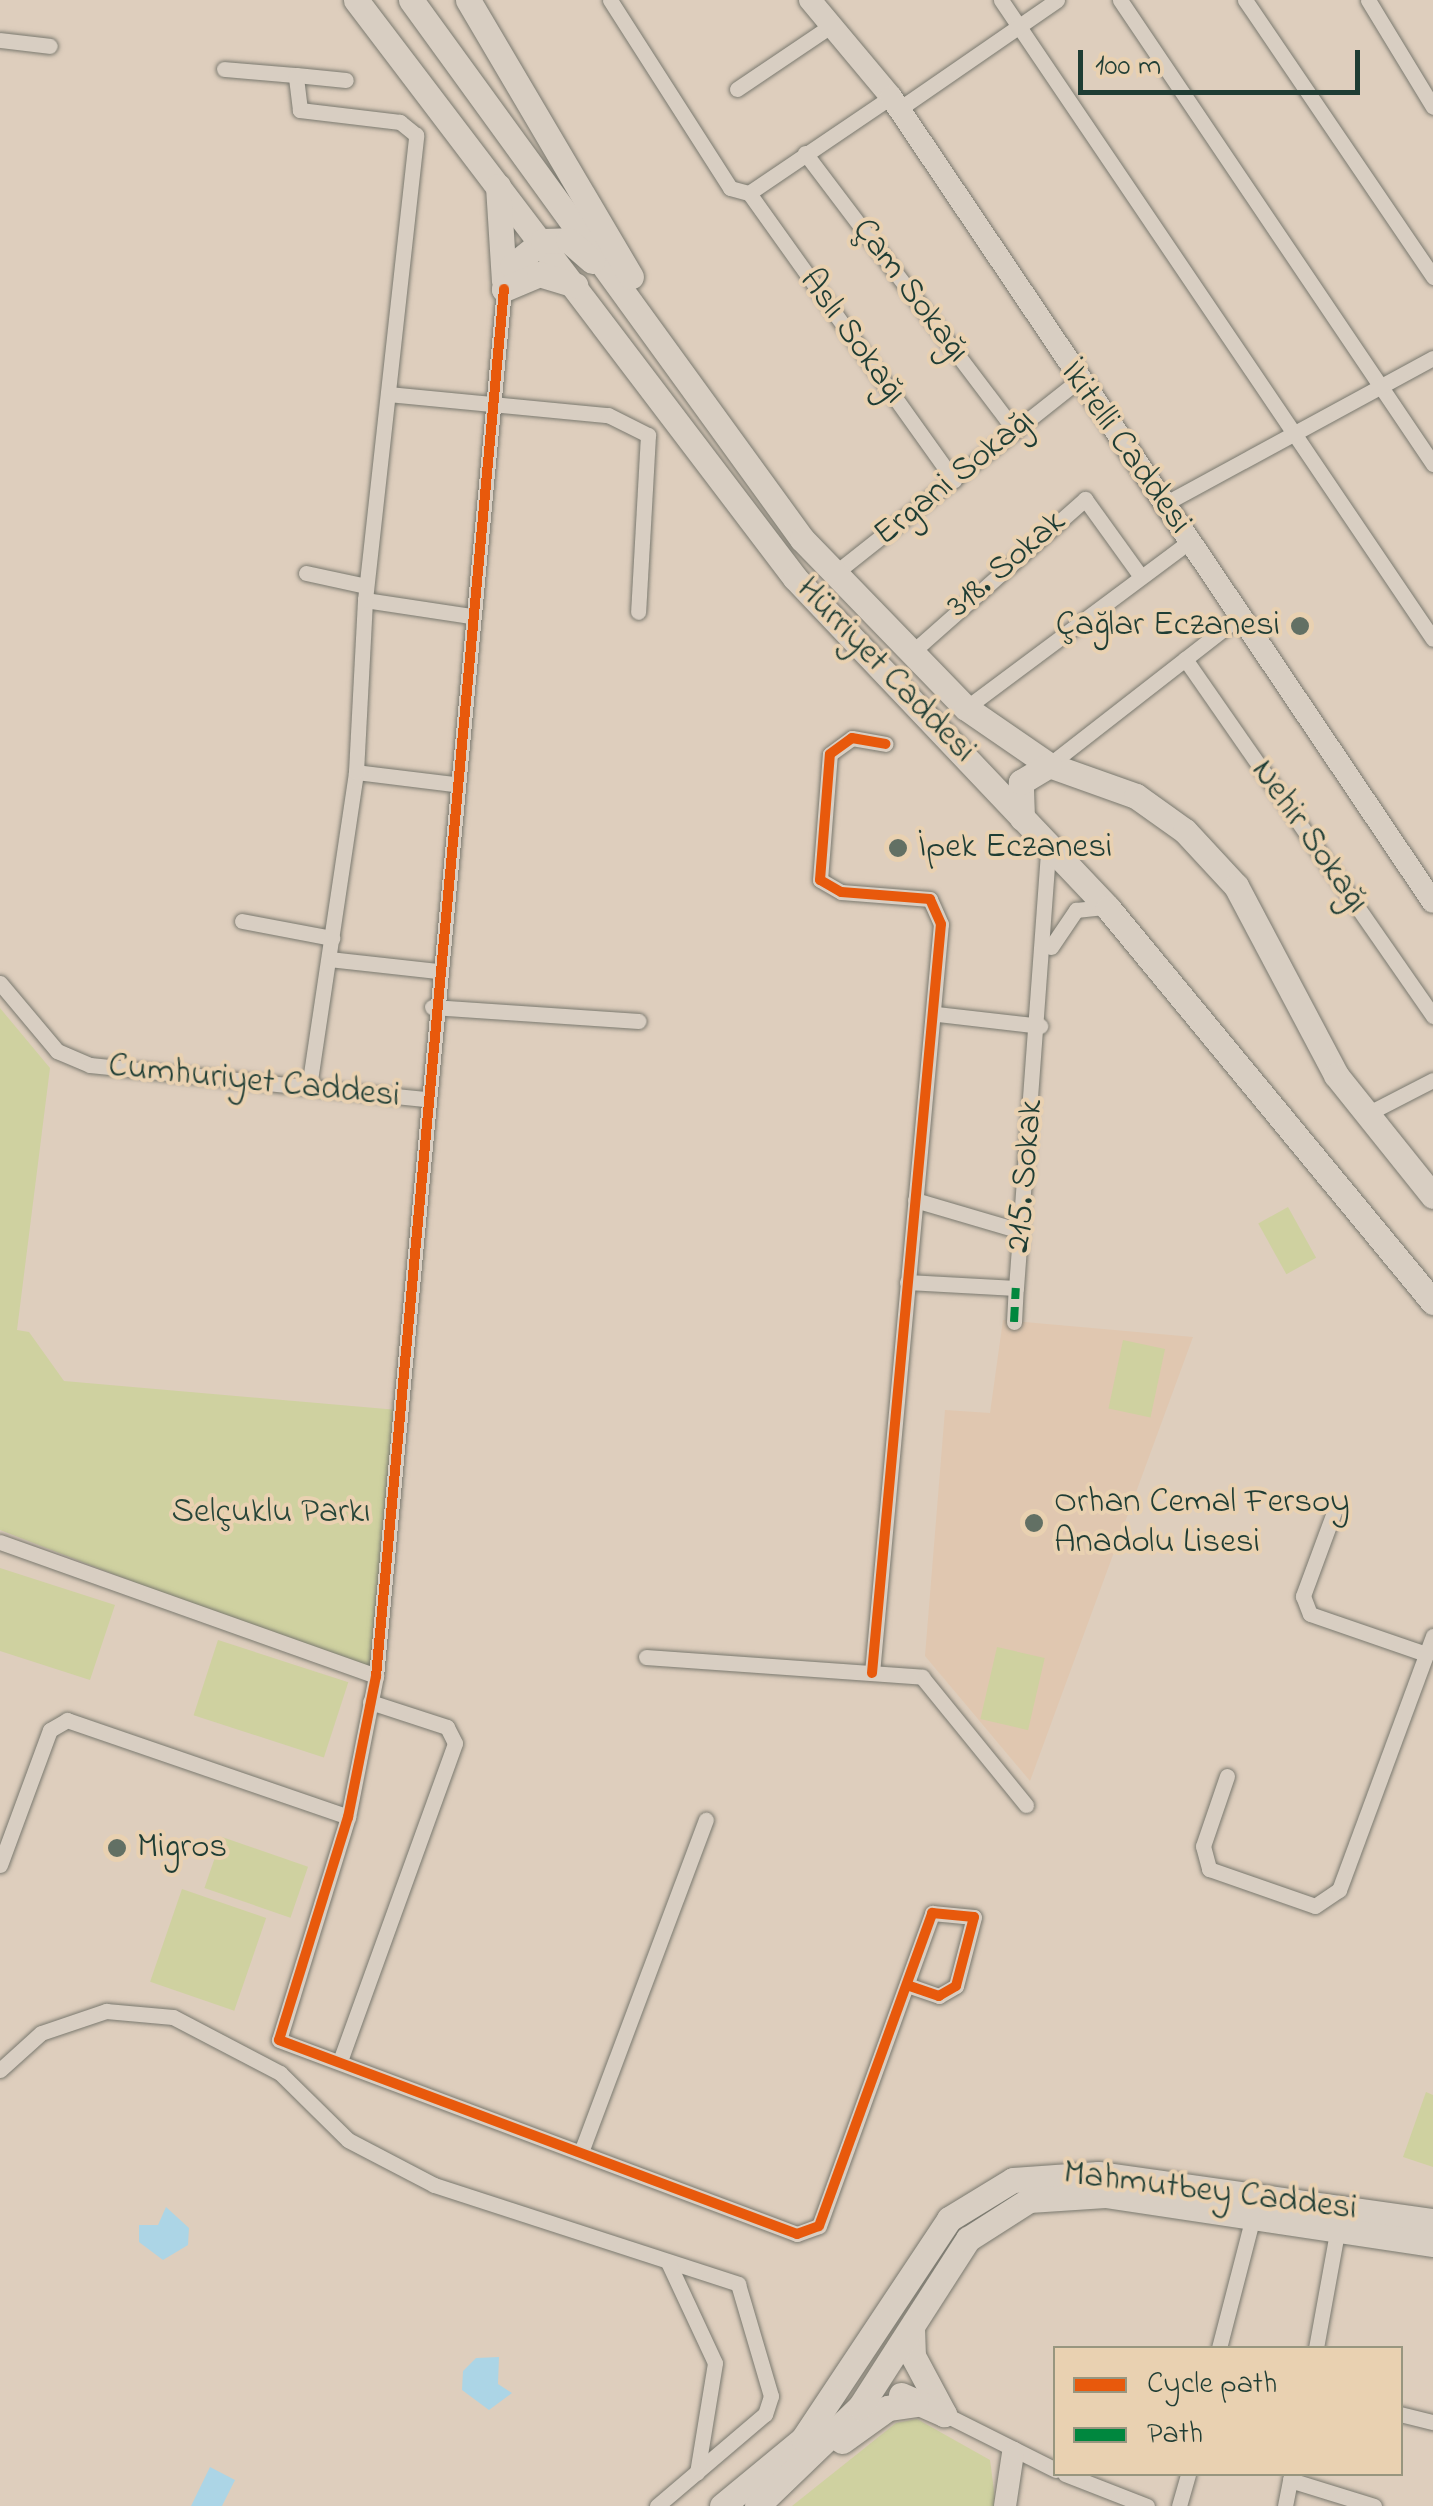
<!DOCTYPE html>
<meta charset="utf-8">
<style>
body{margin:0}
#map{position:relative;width:1433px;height:2506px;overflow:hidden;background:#decebd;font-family:"Indie Flower",sans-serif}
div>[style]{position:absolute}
.built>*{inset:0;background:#e0c7b0}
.green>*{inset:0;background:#cfd1a0;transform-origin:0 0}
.water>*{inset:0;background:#acd5e6}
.roads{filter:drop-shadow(0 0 2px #7a796f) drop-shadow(0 0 2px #7a796f)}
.street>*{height:15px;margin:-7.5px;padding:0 7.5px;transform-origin:7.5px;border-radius:7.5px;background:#d8cec2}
.secondary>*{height:22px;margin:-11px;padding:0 11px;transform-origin:11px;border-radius:11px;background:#d8cec2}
.primary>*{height:25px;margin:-12.5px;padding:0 12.5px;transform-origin:12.5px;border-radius:12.5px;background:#d8cec2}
.quiet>*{height:8px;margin-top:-4px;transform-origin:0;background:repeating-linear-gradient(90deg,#00873e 0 15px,transparent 0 23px)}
.cycleway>*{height:10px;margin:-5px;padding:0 5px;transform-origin:5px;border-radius:5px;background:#e8590c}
.dots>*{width:28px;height:28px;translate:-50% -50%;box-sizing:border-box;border:5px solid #e9d1b1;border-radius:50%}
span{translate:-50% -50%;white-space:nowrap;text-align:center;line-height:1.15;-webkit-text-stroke:8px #e9d1b1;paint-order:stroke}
.street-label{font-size:35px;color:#1f3d34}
.poi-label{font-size:35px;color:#1f3d34}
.right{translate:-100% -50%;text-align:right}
.left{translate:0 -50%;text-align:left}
.park-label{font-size:35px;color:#274538}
.legend{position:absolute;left:1053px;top:2346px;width:350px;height:130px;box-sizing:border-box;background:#e9d1b1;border:2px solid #98967f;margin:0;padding:12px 18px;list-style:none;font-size:30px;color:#1f3d34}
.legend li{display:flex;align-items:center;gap:20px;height:50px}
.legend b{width:50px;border:2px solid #98967f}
.scale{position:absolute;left:1078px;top:50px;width:282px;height:45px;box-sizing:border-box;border:5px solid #1f3d34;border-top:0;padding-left:12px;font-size:30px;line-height:35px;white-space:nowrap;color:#1f3d34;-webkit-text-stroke:8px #e9d1b1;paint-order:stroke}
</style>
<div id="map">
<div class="built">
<div style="clip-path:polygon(1003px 1320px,1193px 1337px,1030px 1781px,925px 1656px,945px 1410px,990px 1413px)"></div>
</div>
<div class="green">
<div style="clip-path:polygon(0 1008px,50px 1068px,17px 1330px,29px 1332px,64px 1381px,398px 1410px,376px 1676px,0 1530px)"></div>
<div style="left:1288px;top:1207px;width:58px;height:34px;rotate:61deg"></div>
<div style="left:1123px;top:1340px;width:43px;height:70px;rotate:12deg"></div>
<div style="clip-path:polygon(0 1568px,115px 1605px,90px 1680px,0 1651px)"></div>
<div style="left:218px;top:1640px;width:137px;height:79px;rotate:18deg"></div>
<div style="left:997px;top:1647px;width:49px;height:74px;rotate:13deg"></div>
<div style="left:222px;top:1837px;width:91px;height:54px;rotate:19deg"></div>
<div style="left:182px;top:1889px;width:89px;height:98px;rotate:19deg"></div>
<div style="clip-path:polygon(1426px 2092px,1433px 2095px,1433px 2167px,1403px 2157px)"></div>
<div style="clip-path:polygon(917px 2419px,990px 2460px,996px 2506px,792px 2506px,896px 2423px)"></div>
</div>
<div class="water">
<div style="clip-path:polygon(166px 2207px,189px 2228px,188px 2245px,163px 2260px,139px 2242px,139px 2225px,158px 2225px)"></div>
<div style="clip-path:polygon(499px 2357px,498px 2384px,512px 2393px,489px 2410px,462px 2390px,463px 2371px,476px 2358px)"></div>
<div style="clip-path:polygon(210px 2467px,235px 2480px,222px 2506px,191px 2506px)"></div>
</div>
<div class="roads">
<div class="street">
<div style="left:610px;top:0;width:223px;rotate:57.4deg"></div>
<div style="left:730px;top:188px;width:20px;rotate:15deg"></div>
<div style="left:749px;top:193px;width:171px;rotate:-34.1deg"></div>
<div style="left:1001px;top:0;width:771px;rotate:55.94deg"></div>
<div style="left:1120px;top:0;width:560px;rotate:56deg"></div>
<div style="left:1245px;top:0;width:335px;rotate:55.8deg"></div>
<div style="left:1368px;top:0;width:125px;rotate:58.7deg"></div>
<div style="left:0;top:40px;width:50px;rotate:6.8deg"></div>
<div style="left:224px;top:69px;width:72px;rotate:4.8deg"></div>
<div style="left:737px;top:89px;width:111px;rotate:-34deg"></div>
<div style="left:899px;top:109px;width:192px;rotate:-34.6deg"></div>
<div style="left:805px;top:153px;width:346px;rotate:52.9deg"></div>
<div style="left:749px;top:193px;width:353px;rotate:54.5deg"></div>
<div style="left:504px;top:289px;width:1393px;rotate:95.27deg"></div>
<div style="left:376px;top:1676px;width:144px;rotate:101.2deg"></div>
<div style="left:348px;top:1817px;width:233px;rotate:107.2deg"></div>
<div style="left:279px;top:2040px;width:553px;rotate:20.53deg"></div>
<div style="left:797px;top:2234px;width:23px;rotate:-20deg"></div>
<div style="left:819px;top:2226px;width:333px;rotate:-70.1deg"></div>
<div style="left:932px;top:1913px;width:42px;rotate:5.4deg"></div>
<div style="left:974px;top:1917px;width:71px;rotate:104.6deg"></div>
<div style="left:956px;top:1986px;width:20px;rotate:150deg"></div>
<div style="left:939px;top:1996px;width:34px;rotate:-161deg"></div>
<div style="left:388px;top:394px;width:221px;rotate:5.5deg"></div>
<div style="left:608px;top:415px;width:45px;rotate:26.6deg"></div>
<div style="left:648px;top:435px;width:177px;rotate:93.2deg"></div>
<div style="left:1166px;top:503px;width:304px;rotate:-28.5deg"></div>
<div style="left:306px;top:573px;width:61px;rotate:12.2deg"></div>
<div style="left:834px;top:574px;width:309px;rotate:-38.4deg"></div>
<div style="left:365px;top:600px;width:107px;rotate:8.6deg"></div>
<div style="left:910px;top:654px;width:234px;rotate:-41.5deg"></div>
<div style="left:1085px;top:499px;width:89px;rotate:54.2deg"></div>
<div style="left:1185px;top:659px;width:435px;rotate:55.2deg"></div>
<div style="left:966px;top:708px;width:279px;rotate:-36.7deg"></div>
<div style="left:1049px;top:765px;width:239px;rotate:-37.9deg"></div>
<div style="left:356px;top:772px;width:99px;rotate:7deg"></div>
<div style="left:242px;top:921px;width:92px;rotate:10.7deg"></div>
<div style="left:1051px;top:947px;width:45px;rotate:-56deg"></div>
<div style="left:1076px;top:910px;width:30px;rotate:-6deg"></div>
<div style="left:329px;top:959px;width:109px;rotate:6.3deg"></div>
<div style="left:0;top:983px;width:89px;rotate:50deg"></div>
<div style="left:57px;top:1051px;width:36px;rotate:23deg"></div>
<div style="left:90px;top:1065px;width:334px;rotate:5.8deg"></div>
<div style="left:432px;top:1007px;width:207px;rotate:3.9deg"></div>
<div style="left:937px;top:1014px;width:104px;rotate:6.6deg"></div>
<div style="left:309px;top:1087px;width:318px;rotate:-81.5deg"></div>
<div style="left:356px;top:772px;width:172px;rotate:-87deg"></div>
<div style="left:365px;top:600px;width:468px;rotate:-83.7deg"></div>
<div style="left:416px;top:135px;width:21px;rotate:-141deg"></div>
<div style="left:400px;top:122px;width:101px;rotate:-173.2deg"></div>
<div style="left:300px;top:110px;width:35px;rotate:-97deg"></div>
<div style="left:296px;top:75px;width:50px;rotate:5.7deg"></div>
<div style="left:1367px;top:1114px;width:74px;rotate:-27.3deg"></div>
<div style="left:915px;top:1200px;width:109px;rotate:16.4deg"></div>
<div style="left:907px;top:1282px;width:109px;rotate:3.2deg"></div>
<div style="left:1016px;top:1288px;width:440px;rotate:-85.8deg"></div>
<div style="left:1014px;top:1322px;width:34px;rotate:-87deg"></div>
<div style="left:1334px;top:1512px;width:90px;rotate:110.3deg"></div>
<div style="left:1303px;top:1596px;width:19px;rotate:69deg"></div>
<div style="left:1310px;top:1614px;width:123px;rotate:19deg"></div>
<div style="left:0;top:1542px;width:399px;rotate:19.6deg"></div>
<div style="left:646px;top:1657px;width:277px;rotate:4.1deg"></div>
<div style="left:922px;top:1677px;width:165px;rotate:50.9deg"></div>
<div style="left:872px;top:1673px;width:752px;rotate:-84.74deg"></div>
<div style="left:941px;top:924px;width:27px;rotate:-114deg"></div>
<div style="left:930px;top:899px;width:89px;rotate:-175.5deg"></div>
<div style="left:841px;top:892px;width:24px;rotate:-150deg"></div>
<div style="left:820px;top:880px;width:126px;rotate:-85.5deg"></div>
<div style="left:830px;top:754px;width:27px;rotate:-36deg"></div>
<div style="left:852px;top:738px;width:34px;rotate:10deg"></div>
<div style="left:1227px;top:1776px;width:74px;rotate:108.9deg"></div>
<div style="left:1203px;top:1846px;width:24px;rotate:75deg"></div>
<div style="left:1209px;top:1869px;width:112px;rotate:19.2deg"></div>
<div style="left:1315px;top:1906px;width:29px;rotate:-34deg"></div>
<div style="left:1339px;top:1890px;width:271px;rotate:-69.7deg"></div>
<div style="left:0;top:1865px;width:144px;rotate:-69.7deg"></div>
<div style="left:50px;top:1730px;width:20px;rotate:-30deg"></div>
<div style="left:67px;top:1720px;width:297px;rotate:19deg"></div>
<div style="left:340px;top:2061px;width:338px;rotate:-70.1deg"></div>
<div style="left:455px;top:1743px;width:18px;rotate:-117deg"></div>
<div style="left:447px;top:1727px;width:81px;rotate:-162deg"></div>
<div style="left:0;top:2070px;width:55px;rotate:-42.1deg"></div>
<div style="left:41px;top:2033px;width:69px;rotate:-18.7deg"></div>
<div style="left:106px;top:2011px;width:67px;rotate:5.1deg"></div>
<div style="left:173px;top:2017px;width:121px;rotate:27.6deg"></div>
<div style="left:280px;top:2073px;width:95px;rotate:44.6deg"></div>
<div style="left:348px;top:2140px;width:97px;rotate:27.6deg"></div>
<div style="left:434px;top:2185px;width:320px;rotate:18deg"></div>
<div style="left:738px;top:2284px;width:117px;rotate:73.6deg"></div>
<div style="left:771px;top:2396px;width:19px;rotate:108deg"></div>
<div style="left:765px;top:2414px;width:142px;rotate:139.6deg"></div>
<div style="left:581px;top:2152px;width:355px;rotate:-69.4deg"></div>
<div style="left:668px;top:2262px;width:111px;rotate:65deg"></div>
<div style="left:715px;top:2363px;width:111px;rotate:99.3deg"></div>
<div style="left:1219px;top:2348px;width:135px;rotate:-75.5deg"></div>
<div style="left:1316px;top:2348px;width:118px;rotate:-79.7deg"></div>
<div style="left:944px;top:2414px;width:125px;rotate:26.6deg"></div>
<div style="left:1400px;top:2414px;width:34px;rotate:14deg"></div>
<div style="left:1065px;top:2474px;width:88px;rotate:21.3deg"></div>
<div style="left:1290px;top:2480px;width:88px;rotate:17.2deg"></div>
<div style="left:1179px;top:2506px;width:33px;rotate:-74deg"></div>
<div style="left:1285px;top:2506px;width:33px;rotate:-79deg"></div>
</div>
<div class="secondary">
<div style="left:810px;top:0;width:126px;rotate:50.1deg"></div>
<div style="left:891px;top:97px;width:970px;rotate:56.05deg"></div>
<div style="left:1005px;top:2506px;width:54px;rotate:-81.4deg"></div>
</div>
<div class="primary">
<div style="left:356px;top:0;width:726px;rotate:52.78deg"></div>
<div style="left:795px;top:578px;width:455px;rotate:46.5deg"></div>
<div style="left:1108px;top:908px;width:511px;rotate:50.48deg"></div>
<div style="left:411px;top:0;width:666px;rotate:54.04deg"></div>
<div style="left:802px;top:539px;width:235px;rotate:45.9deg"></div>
<div style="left:966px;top:708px;width:101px;rotate:34.5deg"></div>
<div style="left:1049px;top:765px;width:92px;rotate:19.6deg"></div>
<div style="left:1136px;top:796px;width:60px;rotate:35.5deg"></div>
<div style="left:1185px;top:831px;width:75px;rotate:47.2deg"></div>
<div style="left:1236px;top:886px;width:214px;rotate:62.1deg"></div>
<div style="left:1336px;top:1075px;width:155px;rotate:51.3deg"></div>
<div style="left:468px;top:0;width:321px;rotate:59.5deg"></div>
<div style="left:498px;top:186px;width:95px;rotate:86.4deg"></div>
<div style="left:504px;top:289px;width:24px;rotate:-71deg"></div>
<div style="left:512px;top:266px;width:40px;rotate:-39deg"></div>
<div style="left:543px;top:241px;width:25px;rotate:-2deg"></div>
<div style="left:568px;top:240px;width:32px;rotate:41deg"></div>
<div style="left:504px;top:289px;width:38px;rotate:-23deg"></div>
<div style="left:539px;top:274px;width:38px;rotate:17deg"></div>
<div style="left:1022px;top:818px;width:36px;rotate:-92deg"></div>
<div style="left:1021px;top:782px;width:33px;rotate:-31deg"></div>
<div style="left:912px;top:2328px;width:28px;rotate:88deg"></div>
<div style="left:913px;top:2356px;width:66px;rotate:61.9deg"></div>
<div style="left:901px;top:2395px;width:47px;rotate:23.8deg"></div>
<div style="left:842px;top:2441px;width:57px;rotate:-35.7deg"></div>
<div style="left:888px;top:2408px;width:28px;rotate:-8deg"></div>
<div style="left:722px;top:2506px;width:105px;rotate:-39.6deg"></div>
<div style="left:803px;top:2439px;width:264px;rotate:-56.4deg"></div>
<div style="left:949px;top:2219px;width:75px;rotate:-31.4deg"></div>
<div style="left:1013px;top:2180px;width:85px;rotate:-4deg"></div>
<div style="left:1098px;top:2174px;width:338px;rotate:8deg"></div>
<div style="left:757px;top:2506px;width:143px;rotate:-43.9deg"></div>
<div style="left:860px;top:2407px;width:200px;rotate:-57.3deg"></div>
<div style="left:968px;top:2239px;width:72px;rotate:-32.6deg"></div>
<div style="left:1029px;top:2200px;width:76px;rotate:-3.8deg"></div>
<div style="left:1105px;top:2195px;width:332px;rotate:8.5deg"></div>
</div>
</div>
<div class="quiet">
<div style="left:1014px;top:1322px;width:34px;rotate:-87deg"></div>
</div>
<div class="cycleway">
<div style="left:504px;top:289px;width:1393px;rotate:95.27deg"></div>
<div style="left:376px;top:1676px;width:144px;rotate:101.2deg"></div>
<div style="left:348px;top:1817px;width:233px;rotate:107.2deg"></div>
<div style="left:279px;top:2040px;width:553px;rotate:20.53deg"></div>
<div style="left:797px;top:2234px;width:23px;rotate:-20deg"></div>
<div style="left:819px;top:2226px;width:333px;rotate:-70.1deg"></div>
<div style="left:932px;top:1913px;width:42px;rotate:5.4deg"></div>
<div style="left:974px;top:1917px;width:71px;rotate:104.6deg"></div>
<div style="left:956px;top:1986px;width:20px;rotate:150deg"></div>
<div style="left:939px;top:1996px;width:34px;rotate:-161deg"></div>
<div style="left:872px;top:1673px;width:752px;rotate:-84.74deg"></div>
<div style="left:941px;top:924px;width:27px;rotate:-114deg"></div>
<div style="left:930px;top:899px;width:89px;rotate:-175.5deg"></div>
<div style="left:841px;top:892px;width:24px;rotate:-150deg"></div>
<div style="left:820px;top:880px;width:126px;rotate:-85.5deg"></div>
<div style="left:830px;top:754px;width:27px;rotate:-36deg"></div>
<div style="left:852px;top:738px;width:34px;rotate:10deg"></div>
</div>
<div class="dots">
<div style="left:1300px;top:626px;background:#627064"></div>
<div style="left:898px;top:848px;background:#627064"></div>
<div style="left:1034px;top:1523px;background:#627064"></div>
<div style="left:117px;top:1848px;background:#627064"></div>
</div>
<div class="street-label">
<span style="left:910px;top:291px;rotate:53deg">Çam Sokağı</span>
<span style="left:852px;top:337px;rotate:54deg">Aslı Sokağı</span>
<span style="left:1125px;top:448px;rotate:55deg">İkitelli Caddesi</span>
<span style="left:955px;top:478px;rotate:-39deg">Ergani Sokağı</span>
<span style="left:1007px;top:565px;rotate:-41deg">318. Sokak</span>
<span style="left:885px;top:671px;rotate:46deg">Hürriyet Caddesi</span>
<span style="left:1309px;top:837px;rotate:55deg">Nehir Sokağı</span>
<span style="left:254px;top:1082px;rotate:6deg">Cumhuriyet Caddesi</span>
<span style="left:1026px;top:1176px;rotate:-85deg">215. Sokak</span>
<span style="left:1210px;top:2192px;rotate:7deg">Mahmutbey Caddesi</span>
</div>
<div class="poi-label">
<span class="right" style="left:1280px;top:626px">Çağlar Eczanesi</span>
<span class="left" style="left:918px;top:848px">İpek Eczanesi</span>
<span class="left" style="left:1054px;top:1523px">Orhan Cemal Fersoy<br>Anadolu Lisesi</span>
<span class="left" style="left:137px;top:1848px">Migros</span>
</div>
<div class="park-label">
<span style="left:271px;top:1513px">Selçuklu Parkı</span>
</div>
<ul class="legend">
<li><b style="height:12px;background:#e8590c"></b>Cycle path</li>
<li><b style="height:12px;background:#00873e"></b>Path</li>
</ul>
<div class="scale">100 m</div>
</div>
